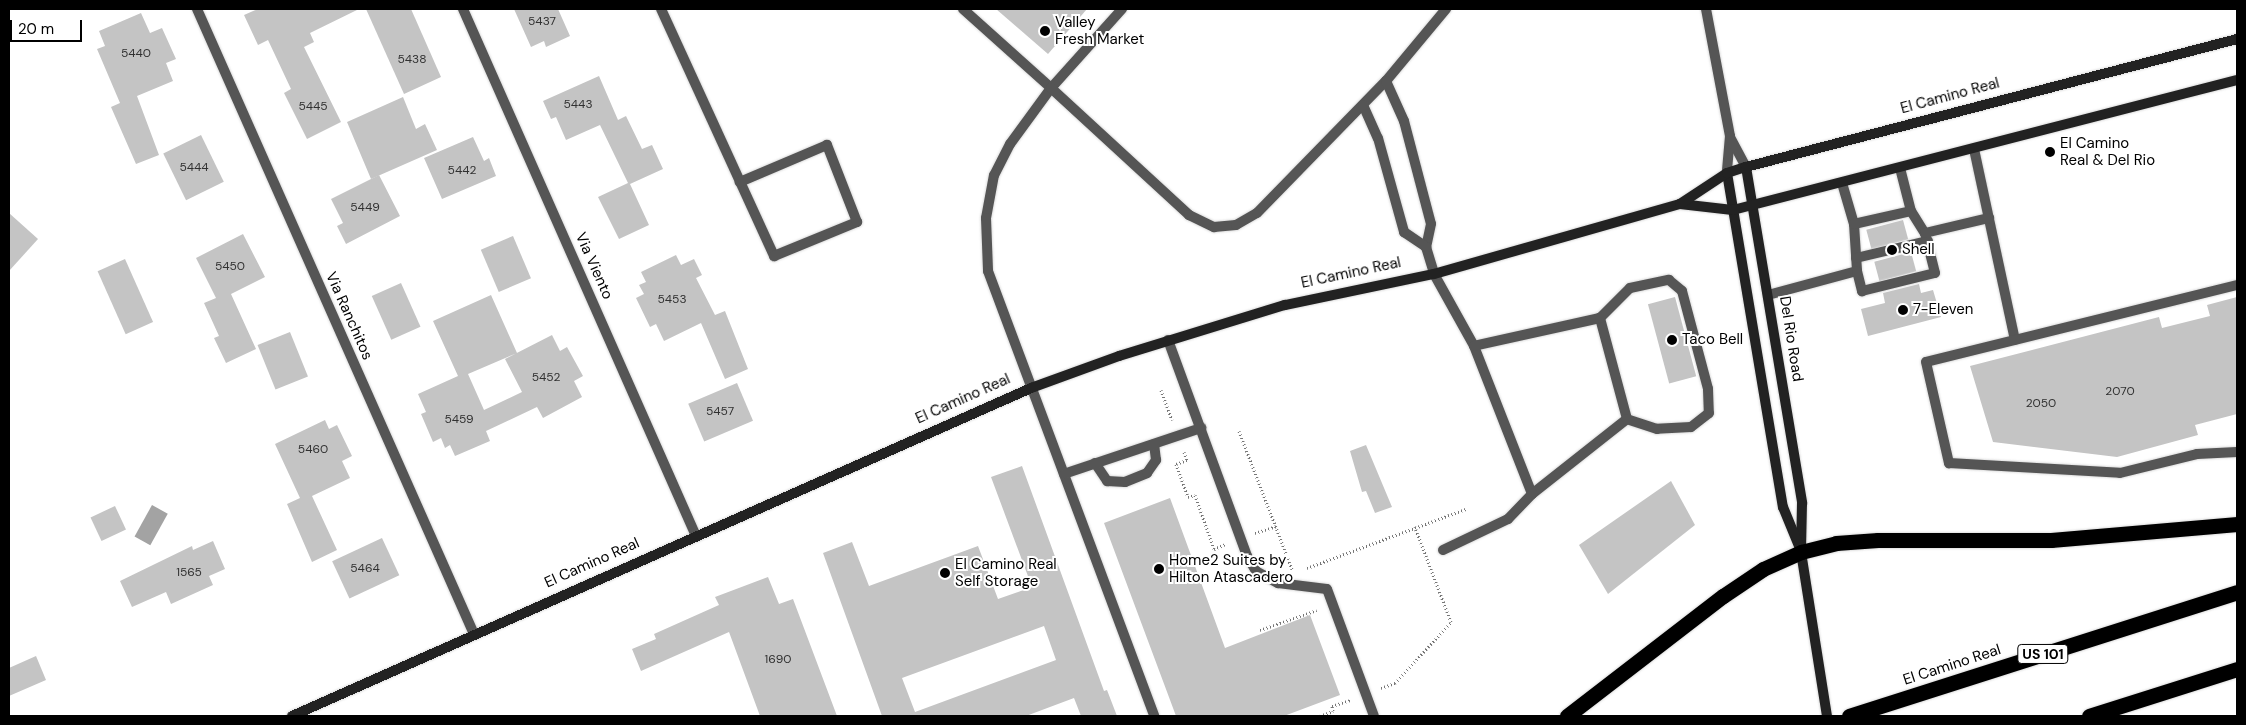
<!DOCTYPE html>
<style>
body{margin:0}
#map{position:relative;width:2246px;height:725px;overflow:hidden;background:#fff;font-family:"DM Sans",sans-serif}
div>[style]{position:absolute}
.water>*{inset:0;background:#a3a3a3;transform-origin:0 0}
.building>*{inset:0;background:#c4c4c4;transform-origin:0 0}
.path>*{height:3px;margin-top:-1.5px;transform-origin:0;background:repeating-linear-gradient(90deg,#777 0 1px,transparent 0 3.5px)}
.roads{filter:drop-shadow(0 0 1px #dbdbdb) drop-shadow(0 0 1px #dbdbdb)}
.lane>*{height:10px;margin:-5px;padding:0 5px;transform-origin:5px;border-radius:5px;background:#555}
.street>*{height:10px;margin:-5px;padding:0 5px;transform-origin:5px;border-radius:5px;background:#555}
.secondary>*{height:10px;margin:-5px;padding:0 5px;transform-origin:5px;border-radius:5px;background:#222}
.highway>*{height:15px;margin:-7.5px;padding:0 7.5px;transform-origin:7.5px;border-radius:7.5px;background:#000}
.dots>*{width:14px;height:14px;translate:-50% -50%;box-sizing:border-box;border:2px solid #fff;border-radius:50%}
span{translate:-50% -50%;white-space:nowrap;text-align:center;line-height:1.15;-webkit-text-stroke:4px #fff;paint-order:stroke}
.number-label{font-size:12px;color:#313131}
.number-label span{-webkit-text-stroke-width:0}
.shield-label span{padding:1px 4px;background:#fff;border:1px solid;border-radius:4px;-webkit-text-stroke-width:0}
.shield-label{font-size:14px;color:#000;font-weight:700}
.poi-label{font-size:15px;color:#000}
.left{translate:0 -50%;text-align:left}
.street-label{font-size:15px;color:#000}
.frame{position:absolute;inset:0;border:10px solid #000;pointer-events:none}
.scale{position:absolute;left:10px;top:20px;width:72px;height:22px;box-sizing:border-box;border:2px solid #000;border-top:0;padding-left:6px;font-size:15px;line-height:18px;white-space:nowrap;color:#000;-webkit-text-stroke:4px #fff;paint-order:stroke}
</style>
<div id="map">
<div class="water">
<div style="left:152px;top:505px;width:18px;height:36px;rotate:29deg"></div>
</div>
<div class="building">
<div style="clip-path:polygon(258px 9px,359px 9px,310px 33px,314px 42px,304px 47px,341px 122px,307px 139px,284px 93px,291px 89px,268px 40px,258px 45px,244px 15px)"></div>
<div style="clip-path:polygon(366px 9px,411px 9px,441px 77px,404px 94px)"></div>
<div style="clip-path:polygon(514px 9px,558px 9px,570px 36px,546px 47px,544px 41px,531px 47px)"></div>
<div style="clip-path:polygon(996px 9px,1087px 9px,1048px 54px)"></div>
<div style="clip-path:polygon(141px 13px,150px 33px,162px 28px,176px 59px,166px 63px,173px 81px,137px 96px,159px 155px,136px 164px,111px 107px,120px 103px,97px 49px,105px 46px,99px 31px)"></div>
<div style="clip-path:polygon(599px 76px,618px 120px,626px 116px,642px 149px,652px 145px,663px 169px,630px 184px,649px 225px,619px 239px,598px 197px,628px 183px,600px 125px,566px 140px,556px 117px,551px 119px,543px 101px)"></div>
<div style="clip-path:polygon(403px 97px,416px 129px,425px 124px,437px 150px,371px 179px,347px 122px)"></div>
<div style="left:201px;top:135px;width:52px;height:42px;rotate:64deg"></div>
<div style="clip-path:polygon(473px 137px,484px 161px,489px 158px,496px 176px,442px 199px,424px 158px)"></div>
<div style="clip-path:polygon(379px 175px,400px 216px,346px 244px,337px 226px,343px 223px,331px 199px)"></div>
<div style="clip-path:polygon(9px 213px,38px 239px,9px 271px)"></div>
<div style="left:1903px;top:220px;width:20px;height:38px;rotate:75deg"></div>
<div style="clip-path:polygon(243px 234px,265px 277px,231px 294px,256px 349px,226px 363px,214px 338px,219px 336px,204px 303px,216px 298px,196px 258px)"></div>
<div style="left:513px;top:236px;width:46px;height:35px;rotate:67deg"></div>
<div style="left:1911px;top:252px;width:20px;height:38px;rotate:75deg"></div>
<div style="clip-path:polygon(676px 255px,681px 265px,694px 259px,702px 275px,696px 278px,715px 315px,725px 311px,748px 369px,725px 379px,701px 323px,664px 341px,656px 324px,650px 327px,636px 298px,644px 294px,639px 285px,646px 282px,641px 272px)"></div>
<div style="left:125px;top:259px;width:69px;height:30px;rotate:66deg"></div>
<div style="left:401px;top:283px;width:48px;height:32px;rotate:66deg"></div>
<div style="clip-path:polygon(1919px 284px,1921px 293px,1933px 290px,1941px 317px,1868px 336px,1861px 309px,1885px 303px,1883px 293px)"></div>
<div style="clip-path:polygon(491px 295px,517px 353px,468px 374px,484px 410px,522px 392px,505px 359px,552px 335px,560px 351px,567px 347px,583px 376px,574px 381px,582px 397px,543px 418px,537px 407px,486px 431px,490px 441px,455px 456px,450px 445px,445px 448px,441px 438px,433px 442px,421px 414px,426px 412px,418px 394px,458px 376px,433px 321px)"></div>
<div style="left:1675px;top:297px;width:82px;height:28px;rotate:75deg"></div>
<div style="clip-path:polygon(2237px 297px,2237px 414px,2195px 425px,2198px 435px,2117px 457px,1993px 442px,1970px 366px,2159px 317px,2162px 328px,2210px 316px,2207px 305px)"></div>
<div style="left:290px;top:332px;width:48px;height:35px;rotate:68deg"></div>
<div style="left:737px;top:383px;width:41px;height:53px;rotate:67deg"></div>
<div style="clip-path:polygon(325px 420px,329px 429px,337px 425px,352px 456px,342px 461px,350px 478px,312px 496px,337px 550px,312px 562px,287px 504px,300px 498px,275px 444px)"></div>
<div style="clip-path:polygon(1366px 445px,1392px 507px,1375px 513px,1366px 491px,1362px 492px,1350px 451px)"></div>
<div style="clip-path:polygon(evenodd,1022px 466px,1104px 691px,1107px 690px,1117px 716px,1081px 716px,1074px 698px,1026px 716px,882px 716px,823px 553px,852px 542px,869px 586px,978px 546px,998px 599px,1032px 587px,991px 477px,1022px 466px,1044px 626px,1056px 660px,915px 712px,902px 678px,1044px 626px)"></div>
<div style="clip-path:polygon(1671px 481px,1695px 525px,1608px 594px,1579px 545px)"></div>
<div style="clip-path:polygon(1170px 498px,1225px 648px,1310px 615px,1340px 695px,1284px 716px,1176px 716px,1104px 523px)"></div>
<div style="left:115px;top:506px;width:26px;height:27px;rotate:65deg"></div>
<div style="left:382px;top:538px;width:41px;height:55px;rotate:65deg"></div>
<div style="clip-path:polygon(213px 541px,225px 569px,209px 576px,213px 585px,171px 604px,166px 592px,132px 607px,120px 581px,192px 546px,193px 550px)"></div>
<div style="clip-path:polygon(768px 577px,779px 604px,793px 599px,837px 716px,760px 716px,729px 632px,641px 671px,632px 649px,656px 639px,654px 634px,719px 605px,715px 597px)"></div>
<div style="clip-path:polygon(36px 656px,46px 680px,9px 696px,9px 668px)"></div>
</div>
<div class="path">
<div style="left:1161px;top:390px;width:32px;rotate:70deg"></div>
<div style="left:1239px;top:431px;width:148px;rotate:69deg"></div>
<div style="left:1184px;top:452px;width:9px;rotate:69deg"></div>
<div style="left:1187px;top:460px;width:12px;rotate:160deg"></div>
<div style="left:1176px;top:464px;width:35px;rotate:70deg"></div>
<div style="left:1188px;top:497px;width:7px;rotate:-16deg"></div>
<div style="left:1195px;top:495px;width:57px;rotate:70.6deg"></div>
<div style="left:1214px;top:549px;width:13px;rotate:-23deg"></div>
<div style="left:1255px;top:533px;width:22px;rotate:-18deg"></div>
<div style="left:1307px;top:568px;width:170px;rotate:-20.4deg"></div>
<div style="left:1260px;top:630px;width:60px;rotate:-19.3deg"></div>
<div style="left:1381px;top:688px;width:15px;rotate:-20deg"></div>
<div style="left:1395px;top:683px;width:83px;rotate:-47.4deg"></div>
<div style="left:1451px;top:622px;width:102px;rotate:-110.8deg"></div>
<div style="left:1320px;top:716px;width:14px;rotate:-21deg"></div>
<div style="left:1333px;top:711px;width:5px;rotate:-101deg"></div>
<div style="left:1332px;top:706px;width:19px;rotate:-18deg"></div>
</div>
<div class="roads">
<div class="lane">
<div style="left:661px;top:9px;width:272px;rotate:65.4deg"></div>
<div style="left:774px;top:256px;width:90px;rotate:-22.3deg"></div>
<div style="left:857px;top:222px;width:83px;rotate:-111.3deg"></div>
<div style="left:827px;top:145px;width:95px;rotate:157deg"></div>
<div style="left:963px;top:9px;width:118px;rotate:41.9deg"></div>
<div style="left:1051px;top:88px;width:69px;rotate:126.2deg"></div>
<div style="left:1010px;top:144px;width:35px;rotate:117deg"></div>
<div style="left:994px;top:175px;width:44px;rotate:100.5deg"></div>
<div style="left:986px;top:218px;width:53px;rotate:87.8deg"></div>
<div style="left:988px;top:271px;width:475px;rotate:69.5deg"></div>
<div style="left:1122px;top:9px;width:106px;rotate:131.9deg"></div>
<div style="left:1051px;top:88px;width:188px;rotate:42.6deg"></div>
<div style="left:1189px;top:215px;width:28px;rotate:26deg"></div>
<div style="left:1214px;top:227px;width:22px;rotate:-5deg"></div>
<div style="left:1236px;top:225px;width:24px;rotate:-30deg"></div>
<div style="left:1257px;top:213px;width:185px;rotate:-45.7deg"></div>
<div style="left:1386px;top:81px;width:94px;rotate:-50.2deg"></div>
<div style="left:1386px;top:81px;width:44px;rotate:65.8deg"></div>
<div style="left:1404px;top:121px;width:106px;rotate:75.3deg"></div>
<div style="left:1431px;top:224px;width:24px;rotate:102deg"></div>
<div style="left:1426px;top:247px;width:28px;rotate:73deg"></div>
<div style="left:1434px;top:274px;width:82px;rotate:60.9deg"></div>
<div style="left:1474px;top:346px;width:159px;rotate:68.6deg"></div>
<div style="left:1532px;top:494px;width:121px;rotate:-38.3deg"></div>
<div style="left:1627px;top:419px;width:105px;rotate:-105deg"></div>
<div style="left:1600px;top:318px;width:129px;rotate:167.5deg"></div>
<div style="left:1363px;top:105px;width:36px;rotate:66deg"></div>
<div style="left:1378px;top:138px;width:98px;rotate:74.5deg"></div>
<div style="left:1404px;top:232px;width:27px;rotate:34deg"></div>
<div style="left:1974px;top:149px;width:195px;rotate:77.9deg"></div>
<div style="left:1900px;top:168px;width:44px;rotate:75.7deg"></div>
<div style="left:1911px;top:211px;width:26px;rotate:58deg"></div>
<div style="left:1842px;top:183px;width:43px;rotate:73.7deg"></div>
<div style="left:1854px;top:224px;width:47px;rotate:86.3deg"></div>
<div style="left:1854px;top:224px;width:58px;rotate:-12.8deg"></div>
<div style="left:1856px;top:258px;width:74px;rotate:-13.3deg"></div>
<div style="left:2237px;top:285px;width:320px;rotate:166.1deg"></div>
<div style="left:1926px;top:362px;width:104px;rotate:77.2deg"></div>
<div style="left:1949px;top:463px;width:171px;rotate:3.3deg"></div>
<div style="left:2120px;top:473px;width:79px;rotate:-13.9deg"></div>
<div style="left:2197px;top:454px;width:40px;rotate:-2.9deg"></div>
<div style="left:1768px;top:295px;width:92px;rotate:-15.1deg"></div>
<div style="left:1857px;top:271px;width:21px;rotate:76deg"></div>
<div style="left:1862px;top:291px;width:75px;rotate:-13.9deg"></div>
<div style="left:1935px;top:273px;width:41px;rotate:-104deg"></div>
<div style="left:1925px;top:233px;width:66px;rotate:-13.2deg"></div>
<div style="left:1600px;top:318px;width:42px;rotate:-45deg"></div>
<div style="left:1630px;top:288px;width:40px;rotate:-12deg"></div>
<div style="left:1669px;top:280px;width:17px;rotate:40deg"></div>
<div style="left:1682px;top:291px;width:101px;rotate:75.1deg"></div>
<div style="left:1708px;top:389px;width:24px;rotate:88deg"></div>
<div style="left:1709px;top:413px;width:23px;rotate:142deg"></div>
<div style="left:1691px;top:427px;width:34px;rotate:177deg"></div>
<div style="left:1657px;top:429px;width:32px;rotate:-162deg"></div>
<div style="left:1168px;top:340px;width:230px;rotate:69.9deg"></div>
<div style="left:1247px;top:556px;width:17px;rotate:59deg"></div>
<div style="left:1256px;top:571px;width:25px;rotate:29deg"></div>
<div style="left:1278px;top:583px;width:49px;rotate:7deg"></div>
<div style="left:1327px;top:589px;width:135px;rotate:69.7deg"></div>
<div style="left:1095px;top:463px;width:22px;rotate:56deg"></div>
<div style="left:1107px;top:481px;width:18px;rotate:3deg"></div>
<div style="left:1125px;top:482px;width:24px;rotate:-22deg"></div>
<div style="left:1147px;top:473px;width:16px;rotate:-55deg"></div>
<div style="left:1156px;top:460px;width:16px;rotate:-97deg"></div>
<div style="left:1064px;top:474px;width:145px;rotate:-18.6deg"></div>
<div style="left:1443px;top:550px;width:72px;rotate:-25.5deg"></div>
<div style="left:1508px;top:519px;width:35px;rotate:-46deg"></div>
</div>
<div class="street">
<div style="left:197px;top:9px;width:684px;rotate:66.1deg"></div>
<div style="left:463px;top:9px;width:576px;rotate:66.15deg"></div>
<div style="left:1706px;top:9px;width:129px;rotate:79.3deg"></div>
<div style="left:1730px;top:136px;width:37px;rotate:95deg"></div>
<div style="left:1730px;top:137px;width:34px;rotate:62deg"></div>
</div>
<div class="secondary">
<div style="left:1746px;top:167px;width:341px;rotate:80.5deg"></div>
<div style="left:1802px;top:503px;width:49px;rotate:91.2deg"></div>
<div style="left:1801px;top:552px;width:166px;rotate:81deg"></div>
<div style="left:1727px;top:173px;width:339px;rotate:80.5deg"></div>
<div style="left:1783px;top:507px;width:42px;rotate:67.7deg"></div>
<div style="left:1680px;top:204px;width:53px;rotate:6.5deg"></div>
<div style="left:1733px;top:210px;width:520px;rotate:-14.46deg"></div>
<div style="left:292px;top:716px;width:809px;rotate:-23.93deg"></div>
<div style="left:1031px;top:388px;width:94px;rotate:-20deg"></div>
<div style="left:1119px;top:356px;width:174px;rotate:-17.1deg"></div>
<div style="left:1285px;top:305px;width:152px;rotate:-11.8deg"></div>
<div style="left:1434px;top:274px;width:256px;rotate:-15.9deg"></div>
<div style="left:1680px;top:204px;width:56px;rotate:-33.4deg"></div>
<div style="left:1727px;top:173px;width:20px;rotate:-18deg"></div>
<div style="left:1746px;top:167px;width:507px;rotate:-14.61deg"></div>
</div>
<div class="highway">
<div style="left:1567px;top:716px;width:197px;rotate:-37.6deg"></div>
<div style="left:1723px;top:596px;width:48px;rotate:-34deg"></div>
<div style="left:1763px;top:569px;width:42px;rotate:-24.1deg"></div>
<div style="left:1801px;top:552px;width:36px;rotate:-14deg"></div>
<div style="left:1836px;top:543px;width:42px;rotate:-4.1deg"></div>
<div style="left:1878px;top:540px;width:173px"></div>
<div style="left:2051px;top:540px;width:187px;rotate:-4.9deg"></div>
<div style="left:1849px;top:716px;width:407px;rotate:-17.7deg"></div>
<div style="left:2089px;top:716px;width:155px;rotate:-17.6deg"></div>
</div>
</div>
<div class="dots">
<div style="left:1045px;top:31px;background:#000"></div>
<div style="left:2050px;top:152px;background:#000"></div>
<div style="left:1892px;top:250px;background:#000"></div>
<div style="left:1903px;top:310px;background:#000"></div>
<div style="left:1672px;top:340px;background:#000"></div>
<div style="left:1159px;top:569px;background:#000"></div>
<div style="left:945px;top:573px;background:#000"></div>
</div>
<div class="number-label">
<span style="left:542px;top:22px">5437</span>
<span style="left:136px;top:54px">5440</span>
<span style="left:412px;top:60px">5438</span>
<span style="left:578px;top:105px">5443</span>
<span style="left:313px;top:107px">5445</span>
<span style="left:194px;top:168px">5444</span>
<span style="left:462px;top:171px">5442</span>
<span style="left:365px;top:208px">5449</span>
<span style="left:230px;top:267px">5450</span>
<span style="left:672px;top:300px">5453</span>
<span style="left:546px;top:378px">5452</span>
<span style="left:2120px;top:392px">2070</span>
<span style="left:2041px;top:404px">2050</span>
<span style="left:720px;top:412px">5457</span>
<span style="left:459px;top:420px">5459</span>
<span style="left:313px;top:450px">5460</span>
<span style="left:365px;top:569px">5464</span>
<span style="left:189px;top:573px">1565</span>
<span style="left:778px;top:660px">1690</span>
</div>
<div class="shield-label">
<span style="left:2043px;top:654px">US 101</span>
</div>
<div class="poi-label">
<span class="left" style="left:1055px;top:31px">Valley<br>Fresh Market</span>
<span class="left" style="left:2060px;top:152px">El Camino<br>Real &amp; Del Rio</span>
<span class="left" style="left:1902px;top:250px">Shell</span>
<span class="left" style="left:1913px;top:310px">7-Eleven</span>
<span class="left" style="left:1682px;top:340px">Taco Bell</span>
<span class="left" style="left:1169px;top:569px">Home2 Suites by<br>Hilton Atascadero</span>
<span class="left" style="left:955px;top:573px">El Camino Real<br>Self Storage</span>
</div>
<div class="street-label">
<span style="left:1950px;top:96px;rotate:-15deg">El Camino Real</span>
<span style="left:594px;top:266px;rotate:66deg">Via Viento</span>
<span style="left:1351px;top:273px;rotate:-12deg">El Camino Real</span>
<span style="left:349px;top:316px;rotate:66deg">Via Ranchitos</span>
<span style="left:1791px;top:339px;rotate:81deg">Del Rio Road</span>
<span style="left:963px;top:399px;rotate:-24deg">El Camino Real</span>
<span style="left:592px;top:563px;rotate:-24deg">El Camino Real</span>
<span style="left:1952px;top:665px;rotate:-18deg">El Camino Real</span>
</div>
<div class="frame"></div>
<div class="scale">20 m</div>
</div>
